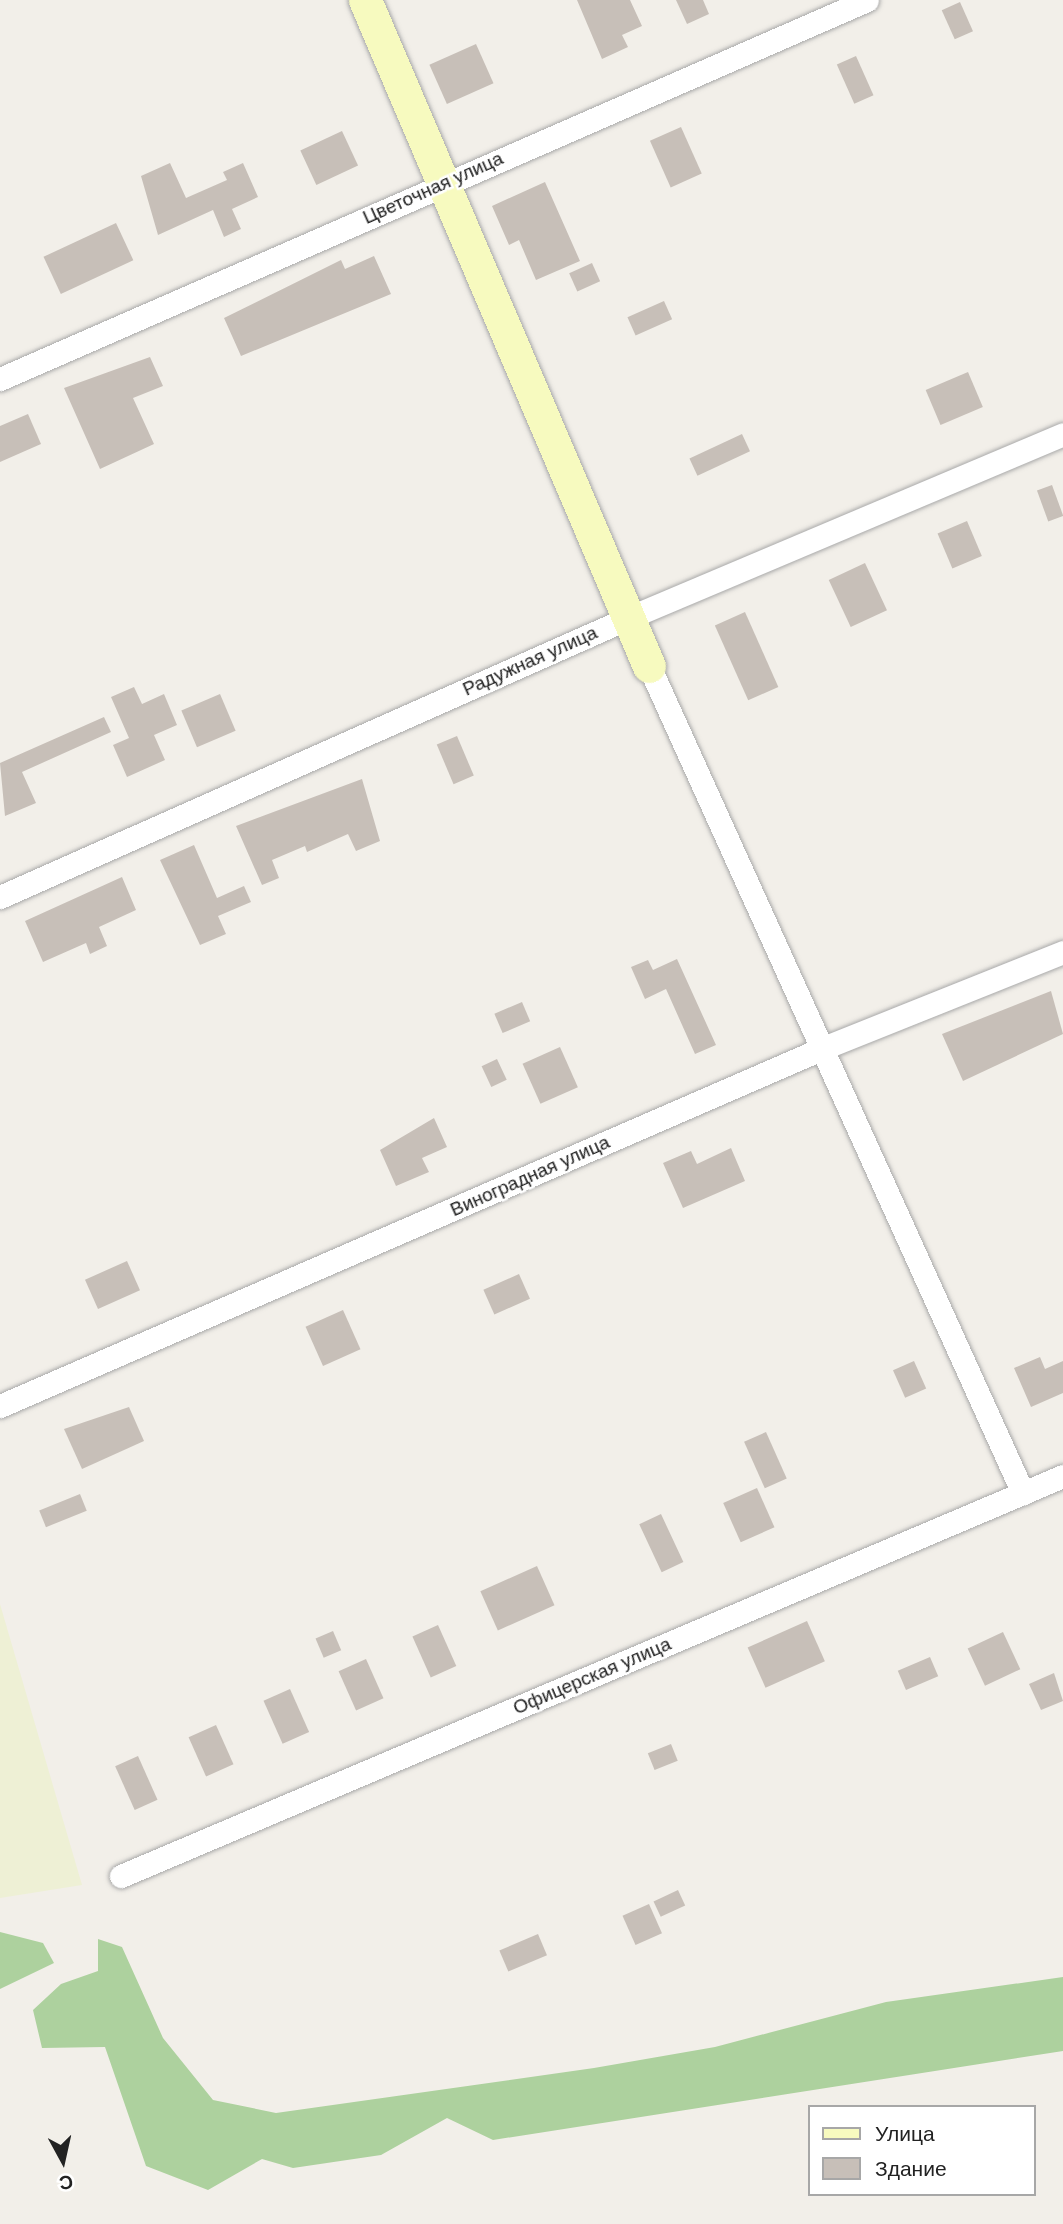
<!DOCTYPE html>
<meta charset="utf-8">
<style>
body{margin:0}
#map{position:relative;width:1063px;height:2224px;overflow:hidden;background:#f2efe9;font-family:"DM Sans",sans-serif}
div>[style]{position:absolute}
.farmland>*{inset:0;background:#eef0d5}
.forest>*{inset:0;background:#add19e}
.building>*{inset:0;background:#c7bfb8;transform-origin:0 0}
.roads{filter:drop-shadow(0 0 2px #a9a9a9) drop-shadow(0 0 2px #a9a9a9)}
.street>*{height:23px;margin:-11.5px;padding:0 11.5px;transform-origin:11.5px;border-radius:11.5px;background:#fff}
.secondary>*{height:33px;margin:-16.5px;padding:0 16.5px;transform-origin:16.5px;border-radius:16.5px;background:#f7fabf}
span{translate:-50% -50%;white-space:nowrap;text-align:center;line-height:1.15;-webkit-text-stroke:5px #fff;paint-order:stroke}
.street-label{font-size:19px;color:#222}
.legend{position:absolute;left:808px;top:2105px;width:228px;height:91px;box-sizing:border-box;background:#fff;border:2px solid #a7a7a7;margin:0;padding:9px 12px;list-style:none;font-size:21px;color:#222}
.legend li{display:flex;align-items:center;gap:14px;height:35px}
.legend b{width:35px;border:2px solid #a7a7a7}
.north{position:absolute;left:28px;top:2126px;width:70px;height:70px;-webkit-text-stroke:5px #fff;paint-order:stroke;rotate:172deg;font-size:19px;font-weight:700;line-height:28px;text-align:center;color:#222}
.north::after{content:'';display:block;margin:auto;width:24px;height:32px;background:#222;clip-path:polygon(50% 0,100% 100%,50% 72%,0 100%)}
</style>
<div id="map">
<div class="farmland">
<div style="clip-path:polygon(0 1604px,82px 1885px,0 1898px)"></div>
</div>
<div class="forest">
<div style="clip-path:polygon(0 1932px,43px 1943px,54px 1963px,0 1989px)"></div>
<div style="clip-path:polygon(98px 1939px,122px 1947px,163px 2038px,213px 2100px,276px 2113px,594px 2068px,715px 2047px,886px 2002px,1063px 1977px,1063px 2051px,493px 2140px,447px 2118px,381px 2155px,293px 2168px,262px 2159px,208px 2190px,146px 2166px,105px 2047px,42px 2048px,33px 2010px,61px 1984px,98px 1971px)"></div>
</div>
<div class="building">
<div style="clip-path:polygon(577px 0,630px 0,642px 26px,622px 35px,628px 47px,602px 59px)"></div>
<div style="clip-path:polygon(676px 0,703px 0,709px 14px,687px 24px)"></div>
<div style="left:960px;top:2px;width:32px;height:20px;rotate:66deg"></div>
<div style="left:476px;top:44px;width:43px;height:51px;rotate:66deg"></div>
<div style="left:856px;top:56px;width:43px;height:21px;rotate:66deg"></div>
<div style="left:681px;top:127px;width:51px;height:34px;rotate:66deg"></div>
<div style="left:342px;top:131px;width:38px;height:46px;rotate:65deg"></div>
<div style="clip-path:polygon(170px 163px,186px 198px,227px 180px,223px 172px,243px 163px,258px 197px,232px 209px,241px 229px,224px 237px,213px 210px,158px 235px,141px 176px)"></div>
<div style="clip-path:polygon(545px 182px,580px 261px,536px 280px,519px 240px,509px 245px,492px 206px)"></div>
<div style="left:116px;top:223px;width:41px;height:80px;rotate:65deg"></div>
<div style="clip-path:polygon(374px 256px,391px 294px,241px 356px,224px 318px,341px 260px,345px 269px)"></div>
<div style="left:592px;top:263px;width:20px;height:25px;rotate:66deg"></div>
<div style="left:664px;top:301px;width:20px;height:40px;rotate:66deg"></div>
<div style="clip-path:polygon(150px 357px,163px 386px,133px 398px,154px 444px,100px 469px,64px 388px)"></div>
<div style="left:968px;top:372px;width:38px;height:46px;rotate:67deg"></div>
<div style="clip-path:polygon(28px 414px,41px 444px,0 462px,0 426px)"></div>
<div style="left:742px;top:434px;width:19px;height:58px;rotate:65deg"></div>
<div style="left:1052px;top:485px;width:33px;height:16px;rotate:70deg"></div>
<div style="left:967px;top:521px;width:38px;height:32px;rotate:67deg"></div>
<div style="left:865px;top:563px;width:52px;height:40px;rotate:65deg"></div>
<div style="left:745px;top:612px;width:82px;height:33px;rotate:66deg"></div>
<div style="clip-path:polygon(134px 687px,142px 704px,164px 694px,177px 725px,154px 735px,165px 760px,127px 777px,113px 745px,129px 738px,111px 697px)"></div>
<div style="left:220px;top:694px;width:40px;height:42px;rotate:67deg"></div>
<div style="clip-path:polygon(104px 717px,111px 732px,22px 772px,36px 803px,5px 816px,0 763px)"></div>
<div style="left:457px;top:736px;width:43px;height:22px;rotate:67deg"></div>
<div style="clip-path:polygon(362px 779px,380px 841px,356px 851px,348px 834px,307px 852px,305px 846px,272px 860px,279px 878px,262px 885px,236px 826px)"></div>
<div style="clip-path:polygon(194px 845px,217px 898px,244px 886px,251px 902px,218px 916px,226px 934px,200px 945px,160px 860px)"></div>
<div style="clip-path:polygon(122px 877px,136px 910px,99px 927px,107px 946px,90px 954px,86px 943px,43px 962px,25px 921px)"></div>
<div style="clip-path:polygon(677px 959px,716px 1045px,695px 1054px,666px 989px,645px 999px,631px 967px,648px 960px,653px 970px)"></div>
<div style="clip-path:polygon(1051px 991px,1063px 1034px,963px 1081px,942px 1034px)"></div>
<div style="left:522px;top:1002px;width:21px;height:30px;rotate:67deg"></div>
<div style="left:560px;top:1047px;width:44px;height:41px;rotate:66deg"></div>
<div style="left:497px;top:1059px;width:23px;height:17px;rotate:65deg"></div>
<div style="clip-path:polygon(434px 1118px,447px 1147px,422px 1158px,429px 1172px,396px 1186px,380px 1150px)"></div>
<div style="clip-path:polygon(731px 1148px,745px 1181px,683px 1208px,663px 1163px,691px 1151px,697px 1164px)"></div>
<div style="left:127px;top:1261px;width:32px;height:46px;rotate:66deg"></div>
<div style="left:519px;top:1274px;width:27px;height:39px;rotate:66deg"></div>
<div style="left:343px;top:1310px;width:43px;height:41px;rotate:66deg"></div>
<div style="clip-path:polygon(1040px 1357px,1045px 1369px,1063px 1361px,1063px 1393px,1031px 1407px,1014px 1368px)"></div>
<div style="left:914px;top:1361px;width:30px;height:23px;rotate:66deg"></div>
<div style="clip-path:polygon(129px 1407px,144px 1441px,82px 1469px,64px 1429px)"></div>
<div style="left:766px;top:1432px;width:51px;height:24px;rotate:66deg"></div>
<div style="left:757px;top:1488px;width:43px;height:37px;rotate:66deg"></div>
<div style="left:80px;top:1494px;width:18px;height:44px;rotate:68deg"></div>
<div style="left:661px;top:1514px;width:53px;height:24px;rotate:65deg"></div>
<div style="left:537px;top:1566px;width:43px;height:62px;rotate:66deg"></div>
<div style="left:807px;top:1621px;width:44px;height:65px;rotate:66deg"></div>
<div style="left:438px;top:1625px;width:45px;height:28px;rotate:66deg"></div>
<div style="left:333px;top:1631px;width:21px;height:19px;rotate:67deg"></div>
<div style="left:1003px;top:1632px;width:41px;height:39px;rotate:65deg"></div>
<div style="left:930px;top:1657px;width:21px;height:35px;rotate:67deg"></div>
<div style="left:366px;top:1659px;width:43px;height:30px;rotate:66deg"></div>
<div style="clip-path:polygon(1054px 1673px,1063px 1701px,1041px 1710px,1029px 1684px)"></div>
<div style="left:290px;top:1689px;width:47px;height:29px;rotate:66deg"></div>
<div style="left:216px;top:1725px;width:43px;height:30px;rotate:66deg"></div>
<div style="left:671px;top:1744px;width:18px;height:25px;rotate:68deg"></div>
<div style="left:138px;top:1756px;width:48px;height:25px;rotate:66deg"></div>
<div style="left:678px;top:1890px;width:17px;height:27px;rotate:65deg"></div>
<div style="left:649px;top:1904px;width:32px;height:29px;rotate:66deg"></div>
<div style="left:538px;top:1934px;width:23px;height:42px;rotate:67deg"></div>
</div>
<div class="roads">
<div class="street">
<div style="left:0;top:379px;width:946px;rotate:-23.61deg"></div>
<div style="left:649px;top:666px;width:908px;rotate:65.67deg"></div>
<div style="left:0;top:897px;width:687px;rotate:-23.95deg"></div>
<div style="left:628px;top:618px;width:472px;rotate:-22.9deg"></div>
<div style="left:0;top:1406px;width:895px;rotate:-23.5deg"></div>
<div style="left:821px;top:1049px;width:261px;rotate:-21.8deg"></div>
<div style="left:121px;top:1876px;width:1023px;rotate:-23.01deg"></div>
</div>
<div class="secondary">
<div style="left:365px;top:0;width:724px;rotate:66.91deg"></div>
</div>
</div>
<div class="street-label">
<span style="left:433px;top:188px;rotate:-24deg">Цветочная улица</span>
<span style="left:530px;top:661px;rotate:-24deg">Радужная улица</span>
<span style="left:530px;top:1176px;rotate:-24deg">Виноградная улица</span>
<span style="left:592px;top:1676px;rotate:-23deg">Офицерская улица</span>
</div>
<ul class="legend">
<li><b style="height:9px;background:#f7fabf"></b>Улица</li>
<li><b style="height:19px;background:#c7bfb8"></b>Здание</li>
</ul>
<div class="north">С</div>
</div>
